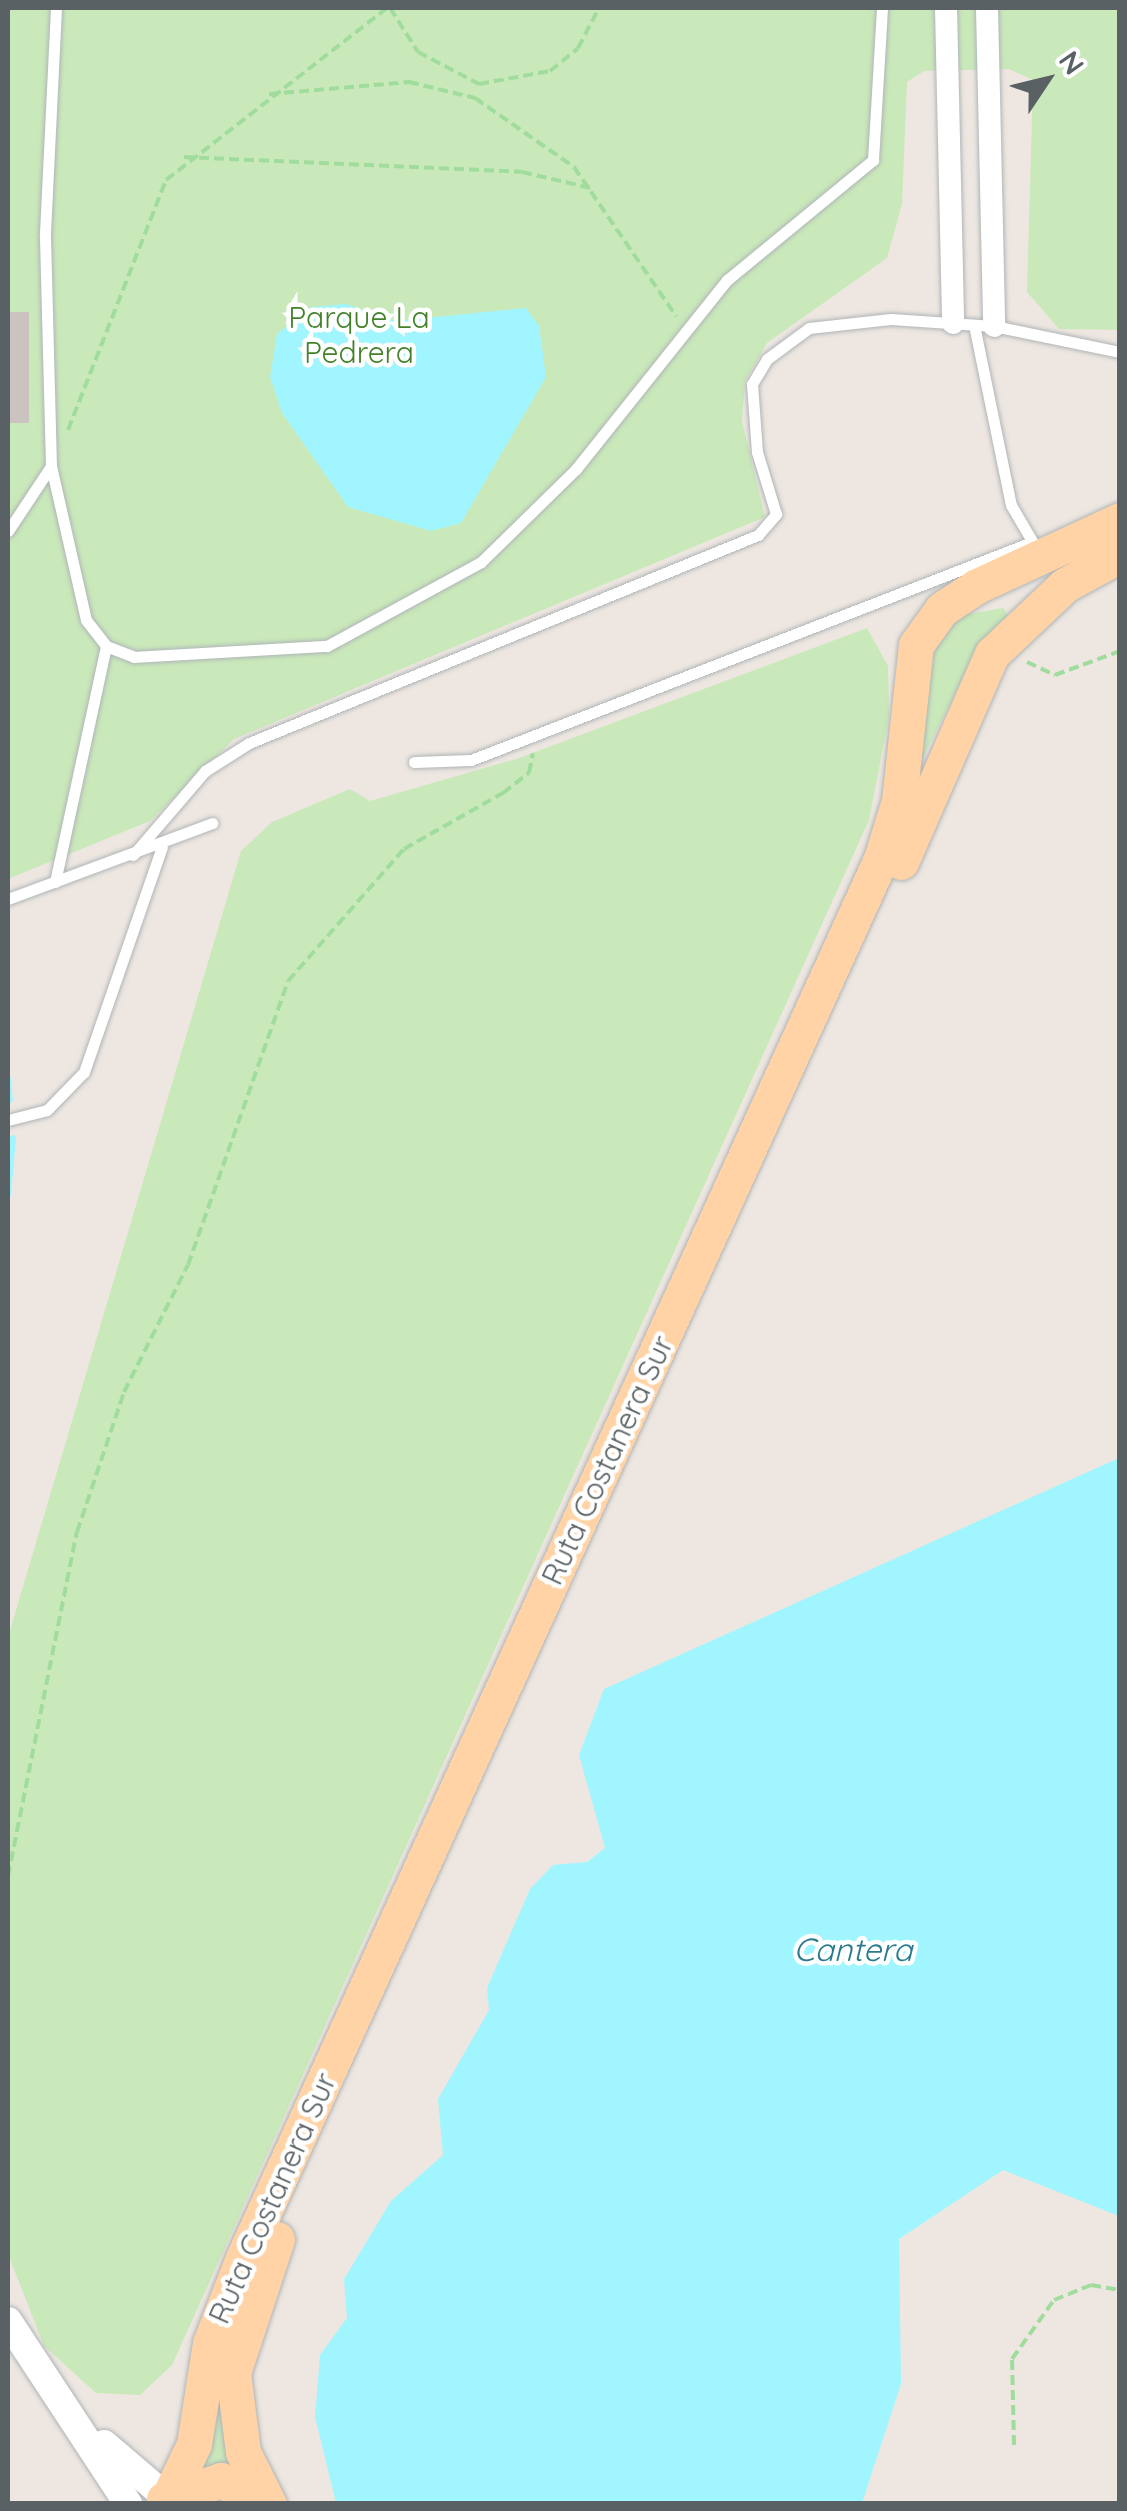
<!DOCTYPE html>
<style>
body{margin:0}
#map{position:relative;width:1127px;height:2511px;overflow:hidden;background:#eee7e1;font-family:Quicksand,sans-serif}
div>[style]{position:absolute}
.green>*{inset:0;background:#cae9ba}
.water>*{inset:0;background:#a0f5ff}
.stream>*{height:6px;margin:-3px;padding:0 3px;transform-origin:3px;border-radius:3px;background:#a0f5ff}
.building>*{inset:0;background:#cbc3c0;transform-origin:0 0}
.path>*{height:4px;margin-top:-2px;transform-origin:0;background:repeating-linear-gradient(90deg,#a0dc9c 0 10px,transparent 0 15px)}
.roads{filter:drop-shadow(0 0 2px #afb5b8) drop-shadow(0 0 2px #afb5b8)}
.service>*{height:11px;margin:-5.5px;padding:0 5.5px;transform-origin:5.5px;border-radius:5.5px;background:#fff}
.minor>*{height:22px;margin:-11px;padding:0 11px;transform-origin:11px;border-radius:11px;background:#fff}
.tertiary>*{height:28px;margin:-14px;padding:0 14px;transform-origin:14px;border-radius:14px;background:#fff}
.primary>*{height:35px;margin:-17.5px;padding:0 17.5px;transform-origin:17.5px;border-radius:17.5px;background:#ffd3a5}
span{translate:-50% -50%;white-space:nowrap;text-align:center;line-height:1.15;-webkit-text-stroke:9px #fff;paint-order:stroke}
.park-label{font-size:30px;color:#43822a}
.street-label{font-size:30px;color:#596164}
.water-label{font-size:32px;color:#297b8c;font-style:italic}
.frame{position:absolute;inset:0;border:10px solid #596164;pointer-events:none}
.north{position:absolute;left:997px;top:30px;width:100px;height:100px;-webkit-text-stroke:8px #fff;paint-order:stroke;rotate:55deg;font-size:28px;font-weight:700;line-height:40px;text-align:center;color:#596164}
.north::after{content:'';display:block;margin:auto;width:35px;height:45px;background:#596164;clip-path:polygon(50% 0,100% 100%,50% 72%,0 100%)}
</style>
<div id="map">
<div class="green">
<div style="clip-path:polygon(8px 8px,1119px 8px,1119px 330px,1059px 329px,1027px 292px,1033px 80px,1009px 69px,924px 71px,907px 82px,902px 204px,887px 258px,767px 343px,745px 381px,742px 421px,765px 517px,234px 739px,150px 821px,8px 879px,8px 423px,28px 423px,29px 312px,8px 312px)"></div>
<div style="clip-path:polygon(1003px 608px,1011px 619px,978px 648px,922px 760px,879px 886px,232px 2308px,222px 2404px,239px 2470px,186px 2471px,204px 2433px,223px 2318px,880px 871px,907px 785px,927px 637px,956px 616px)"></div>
<div style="clip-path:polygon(867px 628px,888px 666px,889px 717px,869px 820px,172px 2365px,140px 2395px,96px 2393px,44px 2346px,8px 2254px,8px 1637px,241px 851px,272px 822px,350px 789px,370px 801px,519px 758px)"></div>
</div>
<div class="water">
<div style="clip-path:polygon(346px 304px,396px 321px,526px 308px,539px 326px,546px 377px,461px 523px,431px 531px,348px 507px,282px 413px,270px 377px,277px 334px,311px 307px)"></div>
<div style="clip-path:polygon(1119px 1458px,1119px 2216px,1003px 2170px,899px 2239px,901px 2384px,862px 2503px,336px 2503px,315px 2417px,320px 2355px,347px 2318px,344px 2279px,391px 2201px,443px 2155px,438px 2099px,489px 2010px,487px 1988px,530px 1889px,553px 1865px,587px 1862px,605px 1848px,579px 1755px,604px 1689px)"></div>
</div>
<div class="stream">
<div style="left:8px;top:1079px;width:21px;rotate:85deg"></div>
<div style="left:8px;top:1195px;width:57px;rotate:-85deg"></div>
</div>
<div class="building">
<div style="left:8px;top:312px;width:21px;height:111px"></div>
</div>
<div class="path">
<div style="left:390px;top:8px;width:52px;rotate:57.5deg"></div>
<div style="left:418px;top:52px;width:69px;rotate:27.7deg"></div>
<div style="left:479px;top:84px;width:72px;rotate:-10.4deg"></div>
<div style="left:550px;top:71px;width:36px;rotate:-39deg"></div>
<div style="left:578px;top:48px;width:45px;rotate:-62.3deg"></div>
<div style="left:269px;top:94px;width:141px;rotate:-4.9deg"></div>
<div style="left:409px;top:82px;width:68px;rotate:13.6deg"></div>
<div style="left:475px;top:98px;width:121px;rotate:34.9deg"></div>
<div style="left:574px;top:167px;width:181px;rotate:55.6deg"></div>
<div style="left:184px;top:157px;width:338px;rotate:2.5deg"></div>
<div style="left:522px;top:172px;width:71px;rotate:13.1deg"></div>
<div style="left:68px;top:430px;width:269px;rotate:-68.6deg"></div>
<div style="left:166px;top:180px;width:280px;rotate:-37.9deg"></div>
<div style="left:1027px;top:662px;width:31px;rotate:25deg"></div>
<div style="left:1055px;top:675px;width:69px;rotate:-20.3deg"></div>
<div style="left:8px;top:1876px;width:351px;rotate:-78.7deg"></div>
<div style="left:77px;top:1532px;width:148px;rotate:-71.4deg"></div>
<div style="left:124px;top:1392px;width:142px;rotate:-63.3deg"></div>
<div style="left:188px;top:1265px;width:301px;rotate:-70.6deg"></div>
<div style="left:288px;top:981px;width:176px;rotate:-48.7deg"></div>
<div style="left:404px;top:849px;width:114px;rotate:-29.5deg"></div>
<div style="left:503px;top:793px;width:33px;rotate:-38deg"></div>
<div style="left:529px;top:773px;width:20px;rotate:-79deg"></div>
<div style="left:1014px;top:2445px;width:86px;rotate:-91.3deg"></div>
<div style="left:1012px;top:2359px;width:72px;rotate:-54.6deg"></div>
<div style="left:1054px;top:2300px;width:40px;rotate:-22deg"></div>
<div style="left:1091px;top:2285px;width:29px;rotate:10deg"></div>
</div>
<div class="roads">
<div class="service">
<div style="left:56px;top:8px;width:229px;rotate:92.8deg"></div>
<div style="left:45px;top:237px;width:229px;rotate:88.5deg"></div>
<div style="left:51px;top:466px;width:158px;rotate:77.2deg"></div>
<div style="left:86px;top:620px;width:33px;rotate:52deg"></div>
<div style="left:106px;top:646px;width:30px;rotate:21deg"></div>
<div style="left:134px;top:657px;width:193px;rotate:-3.3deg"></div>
<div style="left:327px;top:646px;width:175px;rotate:-28.6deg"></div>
<div style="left:481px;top:562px;width:133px;rotate:-44.4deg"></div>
<div style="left:576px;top:469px;width:242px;rotate:-51.4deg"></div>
<div style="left:727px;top:280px;width:189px;rotate:-39.4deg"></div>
<div style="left:873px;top:160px;width:152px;rotate:-86.6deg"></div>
<div style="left:974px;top:325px;width:184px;rotate:78.4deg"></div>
<div style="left:1011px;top:505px;width:48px;rotate:59.7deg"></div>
<div style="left:8px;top:531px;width:78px;rotate:-56.5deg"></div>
<div style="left:414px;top:762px;width:57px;rotate:-2deg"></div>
<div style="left:471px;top:760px;width:602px;rotate:-21.24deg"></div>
<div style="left:133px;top:855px;width:111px;rotate:-49.4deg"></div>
<div style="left:205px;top:771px;width:52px;rotate:-32.5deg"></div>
<div style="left:249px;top:743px;width:550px;rotate:-22.23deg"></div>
<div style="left:758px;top:535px;width:28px;rotate:-49deg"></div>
<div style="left:776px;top:514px;width:65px;rotate:-107deg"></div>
<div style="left:757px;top:452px;width:68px;rotate:-94.2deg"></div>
<div style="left:752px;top:384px;width:29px;rotate:-59deg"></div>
<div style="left:767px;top:359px;width:52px;rotate:-36.4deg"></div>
<div style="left:809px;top:328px;width:82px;rotate:-6.3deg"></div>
<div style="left:891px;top:319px;width:103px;rotate:3.9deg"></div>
<div style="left:994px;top:326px;width:129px;rotate:11.7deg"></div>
<div style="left:55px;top:882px;width:241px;rotate:-77.8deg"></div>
<div style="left:8px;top:899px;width:218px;rotate:-20.4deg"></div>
<div style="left:8px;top:1120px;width:40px;rotate:-14.4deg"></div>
<div style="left:47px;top:1110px;width:53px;rotate:-45.8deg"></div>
<div style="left:84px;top:1072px;width:238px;rotate:-70.9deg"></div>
</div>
<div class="minor">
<div style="left:946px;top:8px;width:315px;rotate:88.7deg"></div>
<div style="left:987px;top:8px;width:318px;rotate:88.7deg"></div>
</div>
<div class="tertiary">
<div style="left:8px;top:2321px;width:219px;rotate:56.7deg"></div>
<div style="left:104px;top:2444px;width:82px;rotate:40.5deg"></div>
</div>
<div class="primary">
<div style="left:901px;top:862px;width:227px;rotate:-66.4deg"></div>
<div style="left:992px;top:654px;width:100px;rotate:-43.4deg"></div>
<div style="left:1065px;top:585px;width:63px;rotate:-28.6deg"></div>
<div style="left:171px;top:2492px;width:53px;rotate:-64.4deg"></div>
<div style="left:194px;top:2444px;width:102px;rotate:-81deg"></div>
<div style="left:210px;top:2343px;width:91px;rotate:-68.8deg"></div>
<div style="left:243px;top:2258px;width:1538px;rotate:-65.49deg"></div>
<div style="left:881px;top:859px;width:61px;rotate:-72.8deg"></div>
<div style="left:899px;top:801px;width:157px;rotate:-83.8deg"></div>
<div style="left:916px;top:645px;width:44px;rotate:-54.2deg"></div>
<div style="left:942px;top:609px;width:42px;rotate:-33.3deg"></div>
<div style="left:977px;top:586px;width:157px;rotate:-24.8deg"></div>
<div style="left:164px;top:2499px;width:60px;rotate:-18.4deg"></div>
<div style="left:221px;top:2480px;width:51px;rotate:28.1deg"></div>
<div style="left:269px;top:2504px;width:58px;rotate:-116.6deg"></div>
<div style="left:243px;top:2452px;width:80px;rotate:-97.2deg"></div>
<div style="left:233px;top:2373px;width:141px;rotate:-71.8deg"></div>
</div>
</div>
<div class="park-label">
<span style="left:359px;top:334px">Parque La<br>Pedrera</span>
</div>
<div class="street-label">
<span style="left:607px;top:1460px;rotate:-65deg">Ruta Costanera Sur</span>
<span style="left:272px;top:2198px;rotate:-66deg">Ruta Costanera Sur</span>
</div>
<div class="water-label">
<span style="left:853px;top:1949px">Cantera</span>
</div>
<div class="frame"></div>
<div class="north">N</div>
</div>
